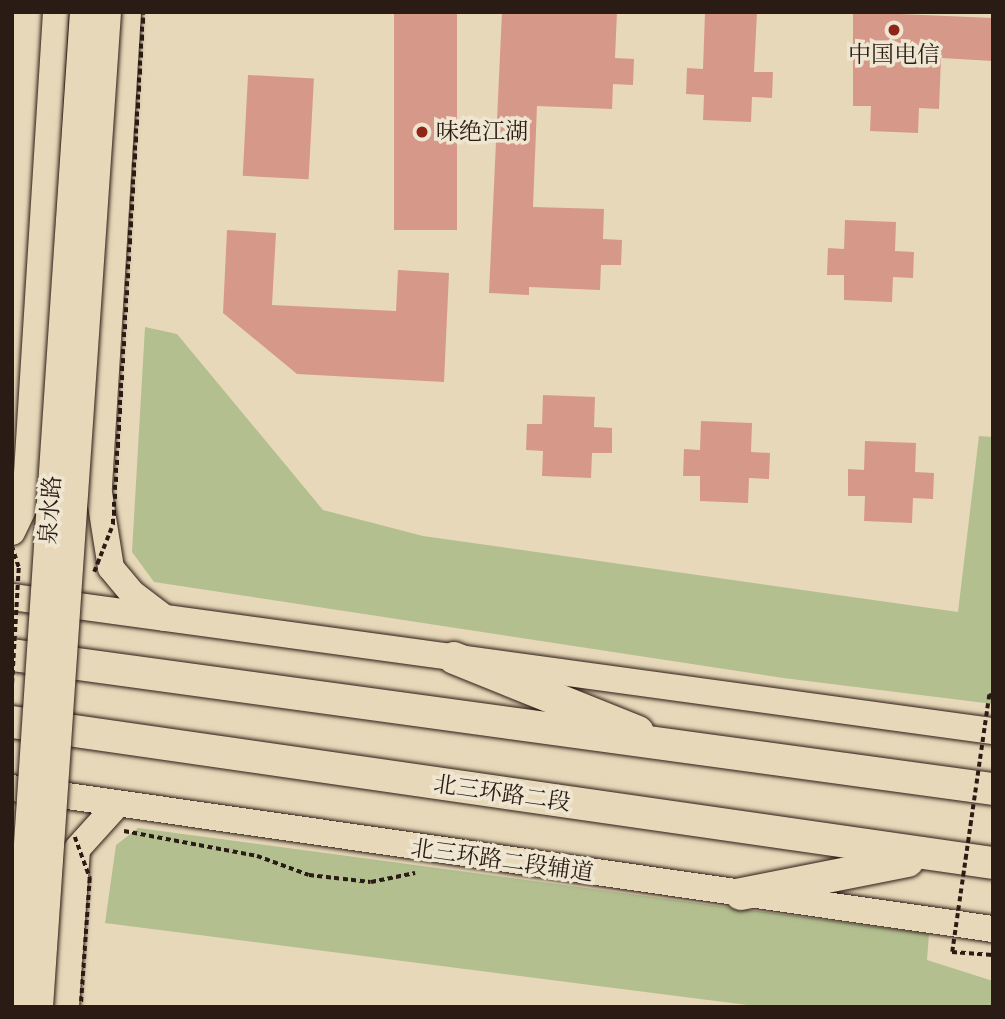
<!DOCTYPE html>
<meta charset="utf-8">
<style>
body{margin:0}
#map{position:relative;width:1005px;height:1019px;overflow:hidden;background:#e7d8b9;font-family:Cardo,"Noto Serif SC",serif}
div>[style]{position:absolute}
.green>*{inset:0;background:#b4bf90}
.building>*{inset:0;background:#d69989;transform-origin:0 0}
.path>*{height:3.5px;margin-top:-1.75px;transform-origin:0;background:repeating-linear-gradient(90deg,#2a1b14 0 5px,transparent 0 8.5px)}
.roads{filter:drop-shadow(0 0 2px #2a1b14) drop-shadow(0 0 2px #2a1b14)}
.major>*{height:26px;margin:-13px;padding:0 13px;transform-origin:13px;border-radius:13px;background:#e7d8b9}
.highway>*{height:32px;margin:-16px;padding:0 16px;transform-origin:16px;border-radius:16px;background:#e7d8b9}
.path-bridge>*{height:3.5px;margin-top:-1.75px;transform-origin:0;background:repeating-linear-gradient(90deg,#2a1b14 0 5px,transparent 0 8.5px)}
.bridges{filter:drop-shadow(0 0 2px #2a1b14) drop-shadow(0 0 2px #2a1b14)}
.major-bridge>*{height:26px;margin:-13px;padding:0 13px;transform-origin:13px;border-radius:13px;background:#e7d8b9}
.dots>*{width:19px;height:19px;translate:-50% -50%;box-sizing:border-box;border:4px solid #efe6d2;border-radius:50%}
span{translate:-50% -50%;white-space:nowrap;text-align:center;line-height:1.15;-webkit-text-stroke:7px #efe6d2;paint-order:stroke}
.poi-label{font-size:23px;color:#2a1b14}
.left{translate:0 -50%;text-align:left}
.street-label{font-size:23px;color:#2a1b14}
.frame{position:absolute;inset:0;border:14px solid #2a1b14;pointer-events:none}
</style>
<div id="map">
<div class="green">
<div style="clip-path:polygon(145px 327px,177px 334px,323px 510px,423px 536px,958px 612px,979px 436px,993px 437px,993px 704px,783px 678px,154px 582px,132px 552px)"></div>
<div style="clip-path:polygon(138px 828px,929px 934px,927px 960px,993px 981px,993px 1007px,763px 1007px,105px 923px,116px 845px)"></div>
</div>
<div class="building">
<div style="left:394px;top:12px;width:63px;height:218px"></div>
<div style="clip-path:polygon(502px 12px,617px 12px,615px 58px,634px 59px,633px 85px,613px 84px,612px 109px,537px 106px,533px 207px,604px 209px,603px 239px,622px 240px,621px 265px,601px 265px,600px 290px,529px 287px,529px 295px,489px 293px)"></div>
<div style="clip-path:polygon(705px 12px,757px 12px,754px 72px,773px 72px,772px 98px,752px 97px,751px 122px,703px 120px,704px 95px,686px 94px,687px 68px,703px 69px)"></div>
<div style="clip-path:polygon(853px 12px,993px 18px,993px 61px,941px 58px,939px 109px,919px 108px,918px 133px,870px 131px,871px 106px,853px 106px)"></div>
<div style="left:248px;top:75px;width:66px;height:101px;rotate:3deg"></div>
<div style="clip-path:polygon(845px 220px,896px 222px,895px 251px,914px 252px,913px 278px,893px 277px,892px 302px,844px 300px,844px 275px,827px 275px,828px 248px,844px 249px)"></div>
<div style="clip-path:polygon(227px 230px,276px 233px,272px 305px,396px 311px,398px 270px,449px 273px,444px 382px,297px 374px,223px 313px)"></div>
<div style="clip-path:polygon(543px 395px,595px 397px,594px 427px,612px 428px,612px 453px,592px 453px,591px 478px,542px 476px,543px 451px,526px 450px,527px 424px,542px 424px)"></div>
<div style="clip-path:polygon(701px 421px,752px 423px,751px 452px,770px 453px,769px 479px,749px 478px,748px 503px,700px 501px,700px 476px,683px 476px,684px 449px,700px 450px)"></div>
<div style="clip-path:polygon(865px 441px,916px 443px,915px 472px,934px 473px,933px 499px,913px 498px,912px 523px,864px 521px,865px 496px,848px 496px,848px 469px,864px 470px)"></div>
</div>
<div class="path">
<div style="left:989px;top:695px;width:4px;rotate:14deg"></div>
<div style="left:124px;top:831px;width:135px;rotate:10.6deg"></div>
<div style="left:257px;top:856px;width:55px;rotate:20.1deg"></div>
<div style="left:309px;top:875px;width:62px;rotate:6.4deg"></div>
<div style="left:371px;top:882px;width:45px;rotate:-11.6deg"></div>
<div style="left:952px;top:952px;width:41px;rotate:4.2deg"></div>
</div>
<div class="roads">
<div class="major">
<div style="left:128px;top:12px;width:482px;rotate:93.5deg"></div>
<div style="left:99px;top:493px;width:76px;rotate:80.9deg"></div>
<div style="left:111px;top:568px;width:34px;rotate:50deg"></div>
<div style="left:133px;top:594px;width:40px;rotate:37deg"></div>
<div style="left:12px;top:532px;width:30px;rotate:-64deg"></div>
<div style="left:25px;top:505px;width:494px;rotate:-86.4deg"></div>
<div style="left:12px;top:597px;width:990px;rotate:7.78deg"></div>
<div style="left:12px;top:788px;width:991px;rotate:8.18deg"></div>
<div style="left:66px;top:1007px;width:158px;rotate:-86deg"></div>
<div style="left:77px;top:849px;width:57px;rotate:-47.9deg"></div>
</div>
<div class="highway">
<div style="left:12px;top:655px;width:990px;rotate:7.78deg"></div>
<div style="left:454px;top:658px;width:198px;rotate:21.9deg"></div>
<div style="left:12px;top:722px;width:991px;rotate:8.18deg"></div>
<div style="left:741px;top:894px;width:170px;rotate:-11.2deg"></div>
</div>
</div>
<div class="path-bridge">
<div style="left:12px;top:546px;width:23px;rotate:72deg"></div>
<div style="left:19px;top:568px;width:122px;rotate:93.3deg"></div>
<div style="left:94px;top:572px;width:52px;rotate:-68.4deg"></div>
<div style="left:113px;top:524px;width:513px;rotate:-86.65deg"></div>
<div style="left:75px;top:837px;width:44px;rotate:69.9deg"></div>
<div style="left:90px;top:878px;width:129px;rotate:94deg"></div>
<div style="left:952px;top:952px;width:260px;rotate:-81.8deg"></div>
</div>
<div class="bridges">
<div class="major-bridge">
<div style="left:16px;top:1007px;width:997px;rotate:-86.15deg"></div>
<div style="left:40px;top:1007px;width:997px;rotate:-86.09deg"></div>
</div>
</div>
<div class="dots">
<div style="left:894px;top:30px;background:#8f2418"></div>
<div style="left:422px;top:132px;background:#8f2418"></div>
</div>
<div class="poi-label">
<span style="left:894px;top:55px">中国电信</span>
<span class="left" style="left:436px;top:132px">味绝江湖</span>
</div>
<div class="street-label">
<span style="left:51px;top:510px;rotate:-86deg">泉水路</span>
<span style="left:502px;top:794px;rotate:8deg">北三环路二段</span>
<span style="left:502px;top:861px;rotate:8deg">北三环路二段辅道</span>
</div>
<div class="frame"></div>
</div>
